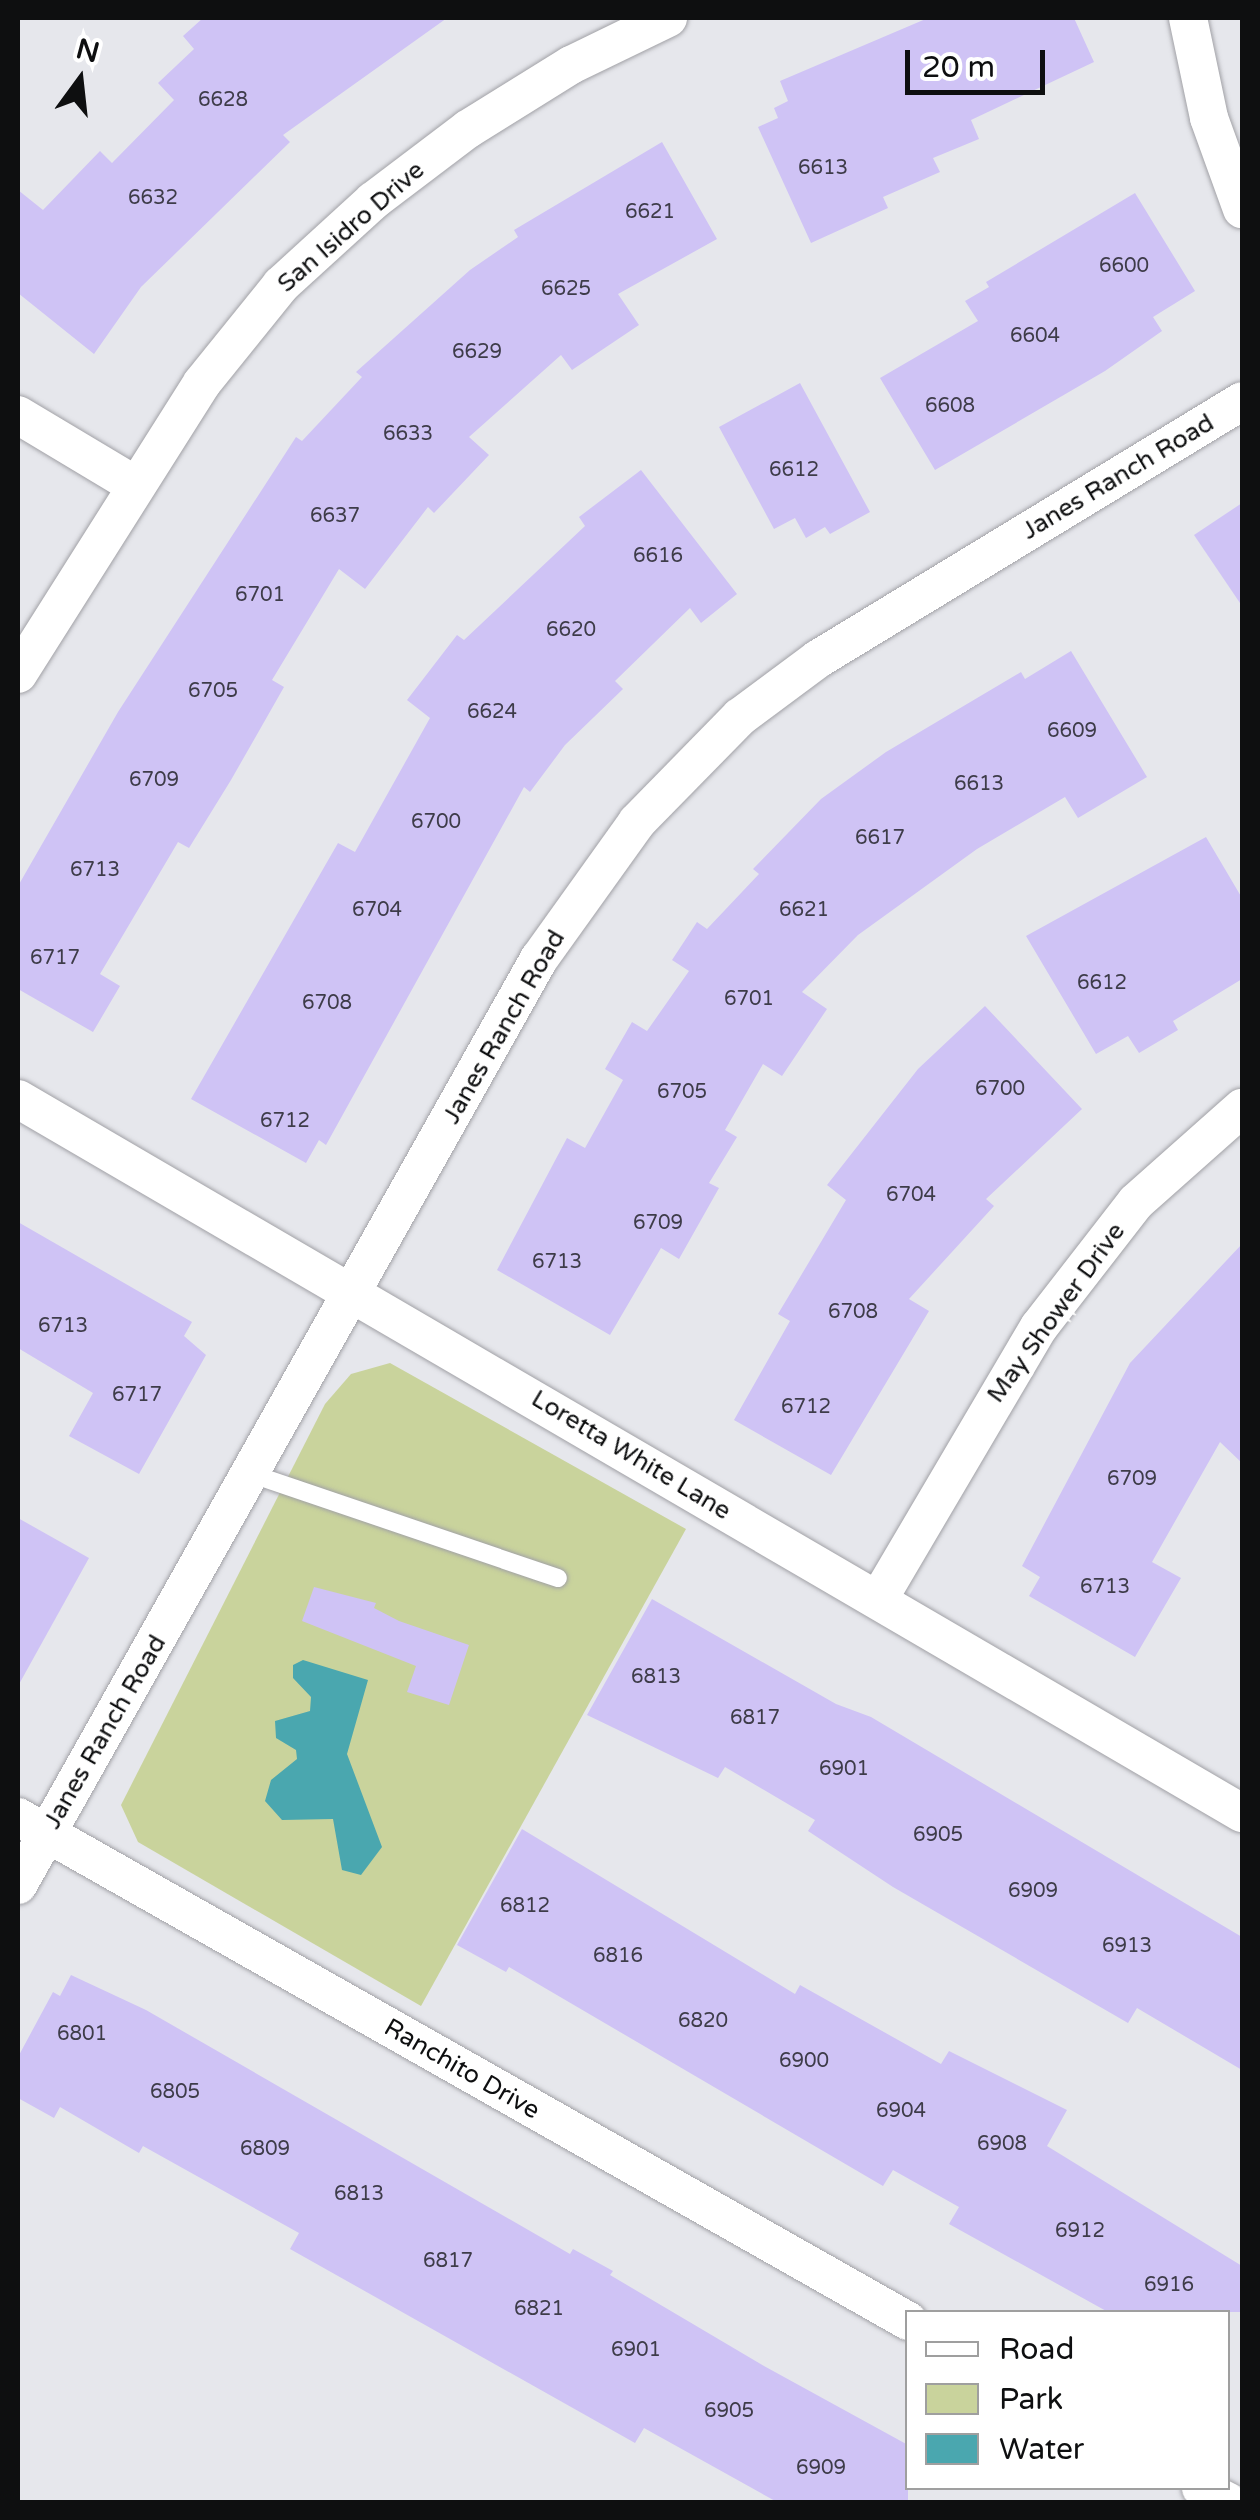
<!DOCTYPE html>
<style>
body{margin:0}
#map{position:relative;width:1260px;height:2520px;overflow:hidden;background:#e6e7ec;font-family:"Varela Round",sans-serif}
div>[style]{position:absolute}
.green>*{inset:0;background:#c9d39c}
.water>*{inset:0;background:#4aa7af}
.building>*{inset:0;background:#cfc3f5}
.roads{filter:drop-shadow(0 0 2px #a1a1a6) drop-shadow(0 0 2px #a1a1a6)}
.service>*{height:18px;margin:-9px;padding:0 9px;transform-origin:9px;border-radius:9px;background:#fff}
.minor>*{height:38px;margin:-19px;padding:0 19px;transform-origin:19px;border-radius:19px;background:#fff}
span{translate:-50% -50%;white-space:nowrap;text-align:center;line-height:1.15;-webkit-text-stroke:8px #fff;paint-order:stroke}
.number-label{font-size:20px;color:#3e3c49}
.number-label span{-webkit-text-stroke-width:0}
.street-label{font-size:25px;color:#0e0f10}
.frame{position:absolute;inset:0;border:20px solid #0e0f10;pointer-events:none}
.legend{position:absolute;left:905px;top:2310px;width:325px;height:180px;box-sizing:border-box;background:#fff;border:2px solid #9f9f9f;margin:0;padding:12px 18px;list-style:none;font-size:30px;color:#0e0f10}
.legend li{display:flex;align-items:center;gap:20px;height:50px}
.legend b{width:50px;border:2px solid #9f9f9f}
.north{position:absolute;left:30px;top:30px;width:100px;height:100px;-webkit-text-stroke:8px #fff;paint-order:stroke;rotate:15deg;font-size:28px;font-weight:700;line-height:40px;text-align:center;color:#0e0f10}
.north::after{content:'';display:block;margin:auto;width:35px;height:45px;background:#0e0f10;clip-path:polygon(50% 0,100% 100%,50% 72%,0 100%)}
.scale{position:absolute;left:905px;top:50px;width:140px;height:45px;box-sizing:border-box;border:5px solid #0e0f10;border-top:0;padding-left:12px;font-size:30px;line-height:35px;white-space:nowrap;color:#0e0f10;-webkit-text-stroke:8px #fff;paint-order:stroke}
</style>
<div id="map">
<div class="green">
<div style="clip-path:polygon(390px 1363px,686px 1529px,421px 2006px,138px 1842px,121px 1805px,325px 1404px,351px 1374px)"></div>
</div>
<div class="water">
<div style="clip-path:polygon(303px 1660px,368px 1680px,347px 1754px,382px 1847px,361px 1875px,342px 1870px,333px 1819px,282px 1820px,265px 1801px,271px 1780px,297px 1759px,296px 1750px,276px 1738px,275px 1721px,310px 1711px,311px 1697px,293px 1678px,293px 1665px)"></div>
</div>
<div class="building">
<div style="clip-path:polygon(203px 18px,447px 18px,283px 135px,290px 142px,141px 287px,94px 354px,18px 293px,18px 190px,43px 210px,100px 151px,112px 163px,174px 100px,158px 83px,194px 49px,183px 36px)"></div>
<div style="clip-path:polygon(928px 18px,1074px 18px,1094px 62px,971px 120px,979px 139px,933px 158px,940px 172px,883px 197px,888px 208px,811px 243px,758px 127px,778px 118px,774px 108px,788px 101px,780px 81px)"></div>
<div style="clip-path:polygon(662px 142px,717px 239px,618px 294px,639px 325px,572px 370px,561px 355px,469px 437px,489px 455px,434px 513px,428px 507px,365px 589px,339px 569px,272px 680px,284px 687px,231px 780px,189px 848px,178px 842px,100px 974px,120px 986px,93px 1032px,18px 989px,18px 886px,118px 712px,296px 437px,302px 441px,362px 377px,356px 372px,470px 270px,518px 237px,514px 230px)"></div>
<div style="clip-path:polygon(1135px 193px,1195px 291px,1153px 317px,1162px 331px,1105px 371px,935px 470px,880px 378px,978px 321px,965px 301px,989px 287px,986px 282px)"></div>
<div style="clip-path:polygon(800px 383px,870px 512px,830px 534px,825px 527px,806px 538px,795px 518px,774px 529px,719px 427px)"></div>
<div style="clip-path:polygon(641px 470px,737px 594px,701px 623px,690px 608px,615px 681px,623px 689px,565px 745px,530px 792px,524px 787px,326px 1145px,319px 1140px,306px 1163px,191px 1099px,338px 843px,355px 852px,430px 718px,407px 700px,457px 635px,464px 640px,585px 526px,579px 517px)"></div>
<div style="clip-path:polygon(1242px 503px,1242px 606px,1194px 535px)"></div>
<div style="clip-path:polygon(1071px 651px,1147px 777px,1078px 818px,1065px 797px,977px 849px,858px 935px,802px 992px,827px 1009px,782px 1076px,763px 1064px,725px 1130px,737px 1137px,709px 1183px,719px 1188px,679px 1259px,661px 1248px,610px 1335px,497px 1270px,567px 1138px,585px 1148px,623px 1080px,605px 1069px,632px 1022px,647px 1031px,689px 971px,672px 960px,697px 922px,707px 929px,759px 874px,753px 869px,821px 799px,886px 752px,1021px 672px,1025px 679px)"></div>
<div style="clip-path:polygon(1206px 837px,1242px 898px,1242px 979px,1173px 1021px,1178px 1030px,1139px 1053px,1128px 1036px,1096px 1054px,1026px 936px)"></div>
<div style="clip-path:polygon(985px 1006px,1082px 1109px,986px 1199px,994px 1206px,909px 1299px,929px 1311px,831px 1475px,734px 1420px,790px 1321px,778px 1314px,846px 1200px,827px 1185px,918px 1069px)"></div>
<div style="clip-path:polygon(18px 1222px,192px 1322px,184px 1336px,206px 1355px,139px 1474px,69px 1436px,93px 1393px,18px 1348px)"></div>
<div style="clip-path:polygon(1242px 1244px,1242px 1463px,1220px 1442px,1152px 1562px,1181px 1578px,1135px 1657px,1029px 1596px,1040px 1577px,1022px 1566px,1130px 1363px)"></div>
<div style="clip-path:polygon(18px 1518px,89px 1558px,18px 1686px)"></div>
<div style="clip-path:polygon(314px 1587px,376px 1603px,374px 1608px,399px 1621px,469px 1645px,449px 1705px,407px 1692px,416px 1666px,302px 1621px)"></div>
<div style="clip-path:polygon(652px 1599px,836px 1704px,871px 1717px,1242px 1937px,1242px 2070px,1137px 2008px,1128px 2023px,893px 1887px,808px 1831px,815px 1820px,725px 1767px,718px 1778px,587px 1715px)"></div>
<div style="clip-path:polygon(522px 1829px,795px 1994px,800px 1985px,941px 2064px,949px 2051px,1067px 2110px,1047px 2146px,1242px 2266px,1242px 2312px,1108px 2312px,949px 2224px,959px 2207px,893px 2170px,883px 2186px,509px 1967px,506px 1972px,457px 1945px)"></div>
<div style="clip-path:polygon(71px 1975px,146px 2010px,570px 2254px,573px 2249px,613px 2271px,610px 2275px,764px 2366px,908px 2445px,908px 2502px,777px 2502px,644px 2428px,635px 2443px,290px 2249px,299px 2233px,143px 2146px,139px 2153px,60px 2107px,54px 2118px,18px 2098px,18px 2057px,53px 1992px,60px 1996px)"></div>
</div>
<div class="roads">
<div class="service">
<div style="left:252px;top:1474px;width:323px;rotate:18.8deg"></div>
</div>
<div class="minor">
<div style="left:1188px;top:18px;width:102px;rotate:78.1deg"></div>
<div style="left:1209px;top:118px;width:97px;rotate:70.1deg"></div>
<div style="left:18px;top:415px;width:136px;rotate:30.9deg"></div>
<div style="left:18px;top:674px;width:344px;rotate:-57.7deg"></div>
<div style="left:202px;top:383px;width:126px;rotate:-51.1deg"></div>
<div style="left:281px;top:285px;width:125px;rotate:-42.4deg"></div>
<div style="left:373px;top:201px;width:119px;rotate:-37.2deg"></div>
<div style="left:468px;top:129px;width:121px;rotate:-31.9deg"></div>
<div style="left:571px;top:65px;width:108px;rotate:-25.9deg"></div>
<div style="left:18px;top:1099px;width:1417px;rotate:30.26deg"></div>
<div style="left:878px;top:1600px;width:317px;rotate:-59.5deg"></div>
<div style="left:1039px;top:1327px;width:158px;rotate:-52.2deg"></div>
<div style="left:1136px;top:1202px;width:142px;rotate:-41.6deg"></div>
<div style="left:18px;top:1817px;width:1023px;rotate:29.52deg"></div>
<div style="left:18px;top:1885px;width:1063px;rotate:-60.64deg"></div>
<div style="left:539px;top:959px;width:168px;rotate:-54.4deg"></div>
<div style="left:637px;top:822px;width:147px;rotate:-45.6deg"></div>
<div style="left:740px;top:717px;width:97px;rotate:-36.6deg"></div>
<div style="left:818px;top:659px;width:496px;rotate:-31.3deg"></div>
<div style="left:1201px;top:2488px;width:30px;rotate:27deg"></div>
</div>
</div>
<div class="number-label">
<span style="left:223px;top:100px">6628</span>
<span style="left:823px;top:168px">6613</span>
<span style="left:153px;top:198px">6632</span>
<span style="left:650px;top:212px">6621</span>
<span style="left:1124px;top:266px">6600</span>
<span style="left:566px;top:289px">6625</span>
<span style="left:1035px;top:336px">6604</span>
<span style="left:477px;top:352px">6629</span>
<span style="left:950px;top:406px">6608</span>
<span style="left:408px;top:434px">6633</span>
<span style="left:794px;top:470px">6612</span>
<span style="left:335px;top:516px">6637</span>
<span style="left:658px;top:556px">6616</span>
<span style="left:260px;top:595px">6701</span>
<span style="left:571px;top:630px">6620</span>
<span style="left:213px;top:691px">6705</span>
<span style="left:492px;top:712px">6624</span>
<span style="left:1072px;top:731px">6609</span>
<span style="left:154px;top:780px">6709</span>
<span style="left:979px;top:784px">6613</span>
<span style="left:436px;top:822px">6700</span>
<span style="left:880px;top:838px">6617</span>
<span style="left:95px;top:870px">6713</span>
<span style="left:377px;top:910px">6704</span>
<span style="left:804px;top:910px">6621</span>
<span style="left:55px;top:958px">6717</span>
<span style="left:1102px;top:983px">6612</span>
<span style="left:749px;top:999px">6701</span>
<span style="left:327px;top:1003px">6708</span>
<span style="left:1000px;top:1089px">6700</span>
<span style="left:682px;top:1092px">6705</span>
<span style="left:285px;top:1121px">6712</span>
<span style="left:911px;top:1195px">6704</span>
<span style="left:658px;top:1223px">6709</span>
<span style="left:557px;top:1262px">6713</span>
<span style="left:853px;top:1312px">6708</span>
<span style="left:63px;top:1326px">6713</span>
<span style="left:137px;top:1395px">6717</span>
<span style="left:806px;top:1407px">6712</span>
<span style="left:1132px;top:1479px">6709</span>
<span style="left:1105px;top:1587px">6713</span>
<span style="left:656px;top:1677px">6813</span>
<span style="left:755px;top:1718px">6817</span>
<span style="left:844px;top:1769px">6901</span>
<span style="left:938px;top:1835px">6905</span>
<span style="left:1033px;top:1891px">6909</span>
<span style="left:525px;top:1906px">6812</span>
<span style="left:1127px;top:1946px">6913</span>
<span style="left:618px;top:1956px">6816</span>
<span style="left:703px;top:2021px">6820</span>
<span style="left:82px;top:2034px">6801</span>
<span style="left:804px;top:2061px">6900</span>
<span style="left:175px;top:2092px">6805</span>
<span style="left:901px;top:2111px">6904</span>
<span style="left:1002px;top:2144px">6908</span>
<span style="left:265px;top:2149px">6809</span>
<span style="left:359px;top:2194px">6813</span>
<span style="left:1080px;top:2231px">6912</span>
<span style="left:448px;top:2261px">6817</span>
<span style="left:1169px;top:2285px">6916</span>
<span style="left:539px;top:2309px">6821</span>
<span style="left:636px;top:2350px">6901</span>
<span style="left:729px;top:2411px">6905</span>
<span style="left:821px;top:2468px">6909</span>
</div>
<div class="street-label">
<span style="left:351px;top:227px;rotate:-41deg">San Isidro Drive</span>
<span style="left:1118px;top:477px;rotate:-31deg">Janes Ranch Road</span>
<span style="left:504px;top:1027px;rotate:-60deg">Janes Ranch Road</span>
<span style="left:1056px;top:1313px;rotate:-54deg">May Shower Drive</span>
<span style="left:631px;top:1455px;rotate:31deg">Loretta White Lane</span>
<span style="left:105px;top:1732px;rotate:-60deg">Janes Ranch Road</span>
<span style="left:462px;top:2069px;rotate:30deg">Ranchito Drive</span>
</div>
<div class="frame"></div>
<ul class="legend">
<li><b style="height:12px;background:#fff"></b>Road</li>
<li><b style="height:28px;background:#c9d39c"></b>Park</li>
<li><b style="height:28px;background:#4aa7af"></b>Water</li>
</ul>
<div class="north">N</div>
<div class="scale">20 m</div>
</div>
